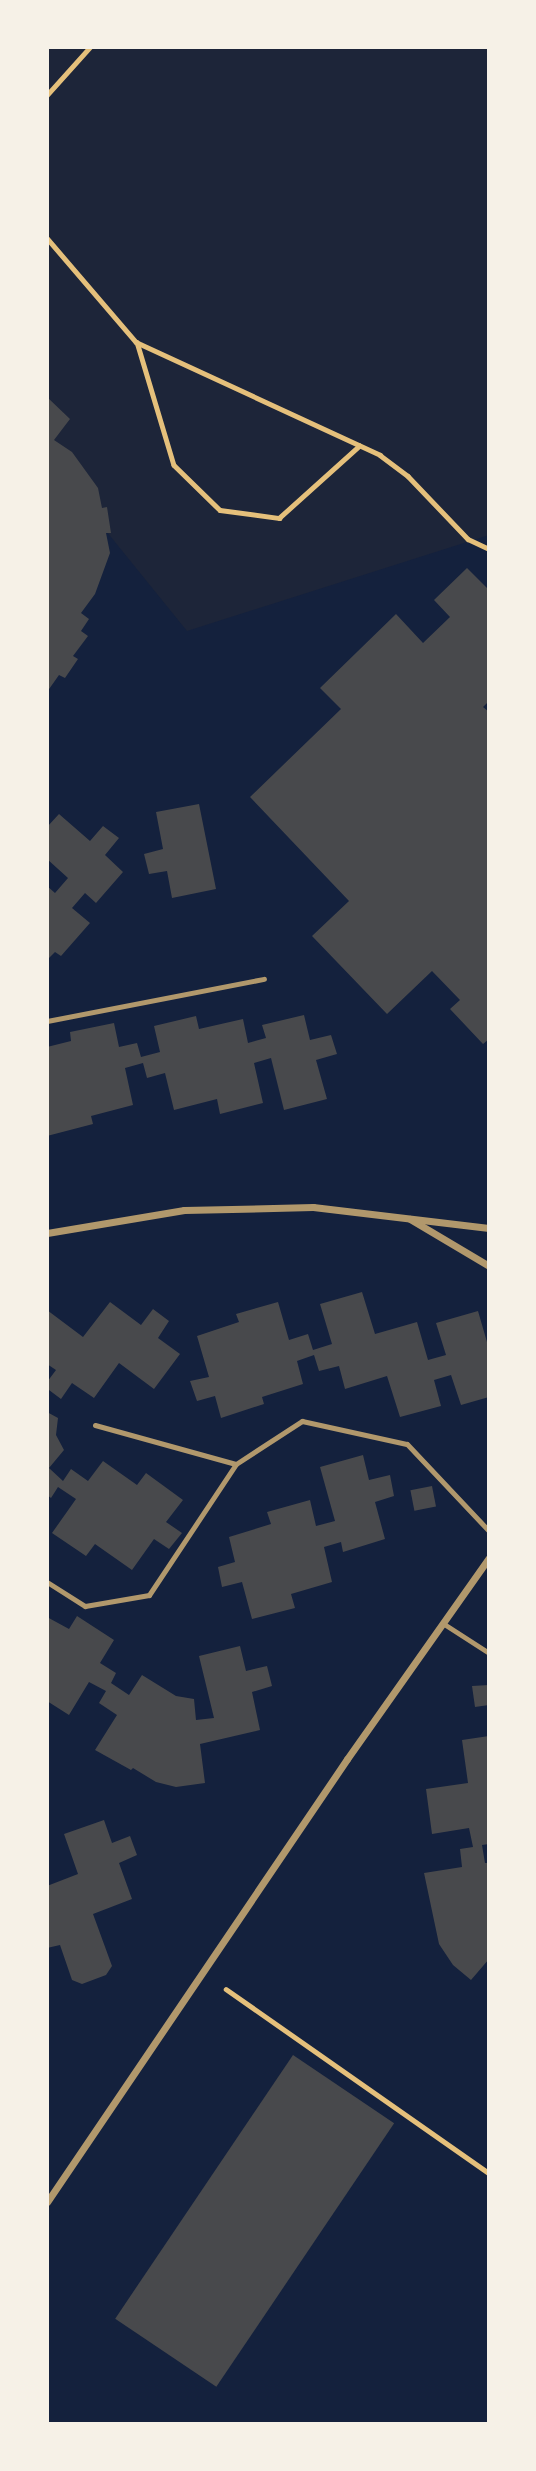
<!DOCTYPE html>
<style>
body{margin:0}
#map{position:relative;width:536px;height:2471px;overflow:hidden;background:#14213d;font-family:Commissioner,sans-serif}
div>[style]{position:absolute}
.green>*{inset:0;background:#1d2539}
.building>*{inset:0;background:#48494c;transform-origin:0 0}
.path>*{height:4.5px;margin:-2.25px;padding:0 2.25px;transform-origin:2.25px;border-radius:2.25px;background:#e5c07b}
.service>*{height:5px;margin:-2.5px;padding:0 2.5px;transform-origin:2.5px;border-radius:2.5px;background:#b1986c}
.minor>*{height:7px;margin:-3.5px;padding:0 3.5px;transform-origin:3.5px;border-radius:3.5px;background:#b1986c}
span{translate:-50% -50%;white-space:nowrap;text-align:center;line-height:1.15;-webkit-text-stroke:7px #f6f1e7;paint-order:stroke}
.frame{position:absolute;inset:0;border:49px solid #f6f1e7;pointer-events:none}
</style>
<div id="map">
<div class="green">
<div style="clip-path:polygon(47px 47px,489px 47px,489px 535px,187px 631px,47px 458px)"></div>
</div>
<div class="building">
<div style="clip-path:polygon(47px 397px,70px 419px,54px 440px,72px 452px,98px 488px,102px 508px,107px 507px,111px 533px,106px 533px,110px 553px,95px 594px,81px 613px,89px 619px,81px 631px,88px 636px,73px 656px,78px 659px,65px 678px,59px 675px,47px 692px)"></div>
<div style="clip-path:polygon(467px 568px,489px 590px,489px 701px,483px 707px,489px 712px,489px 1039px,483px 1044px,450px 1009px,460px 1000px,432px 971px,387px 1014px,312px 936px,349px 901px,250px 797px,341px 709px,320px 688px,396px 614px,423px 643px,450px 617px,434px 600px)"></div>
<div style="clip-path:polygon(199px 804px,216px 889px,172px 898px,167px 871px,149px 874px,144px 854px,163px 849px,156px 812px)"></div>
<div style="clip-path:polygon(59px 814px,90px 841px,103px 826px,119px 838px,105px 855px,123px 872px,96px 903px,85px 893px,72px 908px,90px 923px,61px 956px,55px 952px,47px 960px,47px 886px,55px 893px,68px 878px,47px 859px,47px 827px)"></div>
<div style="clip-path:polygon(304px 1015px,310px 1040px,331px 1035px,337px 1054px,316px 1060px,327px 1099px,284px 1110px,271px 1058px,254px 1063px,263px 1103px,220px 1114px,217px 1099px,174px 1110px,165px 1073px,147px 1078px,143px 1063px,125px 1068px,133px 1105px,91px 1116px,93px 1124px,47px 1136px,47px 1047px,71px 1041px,70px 1032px,114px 1023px,119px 1047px,137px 1043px,141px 1057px,160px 1052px,154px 1026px,196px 1016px,199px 1029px,243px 1019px,248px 1043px,266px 1038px,262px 1025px)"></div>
<div style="clip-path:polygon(362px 1292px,375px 1334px,417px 1322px,428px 1360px,446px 1355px,436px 1323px,478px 1311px,489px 1349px,489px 1397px,461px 1405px,451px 1375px,434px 1380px,441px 1406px,400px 1417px,387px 1376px,345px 1389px,339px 1366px,319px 1371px,314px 1355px,297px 1361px,303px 1384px,262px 1397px,264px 1404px,221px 1418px,215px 1396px,197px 1401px,190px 1381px,209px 1377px,197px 1336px,239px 1322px,236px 1314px,278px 1302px,289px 1340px,308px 1334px,313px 1350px,332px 1344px,320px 1304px)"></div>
<div style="clip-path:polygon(110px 1302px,141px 1325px,153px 1309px,169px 1321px,158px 1338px,180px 1354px,154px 1389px,119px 1363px,94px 1398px,72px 1383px,61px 1399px,49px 1390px,47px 1394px,47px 1382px,56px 1370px,47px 1364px,47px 1310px,83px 1337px)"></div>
<div style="clip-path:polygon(47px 1412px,58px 1418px,56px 1435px,64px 1450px,49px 1468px,63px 1481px,71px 1469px,88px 1481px,103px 1461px,137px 1485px,146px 1473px,183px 1500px,166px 1522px,182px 1533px,169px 1549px,154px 1539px,132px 1570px,95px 1544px,86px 1556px,52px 1533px,76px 1499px,58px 1487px,51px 1498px,47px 1495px)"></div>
<div style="clip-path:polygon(363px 1455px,369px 1480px,390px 1475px,394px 1496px,375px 1502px,385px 1539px,343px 1552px,341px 1542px,324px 1547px,332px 1582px,291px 1594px,295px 1608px,252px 1619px,242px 1582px,222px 1587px,218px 1567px,235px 1562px,229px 1537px,271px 1524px,267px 1512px,310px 1500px,316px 1526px,335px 1521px,320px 1467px)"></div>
<div style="left:432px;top:1486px;width:21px;height:22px;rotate:79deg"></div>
<div style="clip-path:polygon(77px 1616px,114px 1640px,100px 1663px,116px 1673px,111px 1683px,129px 1695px,142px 1675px,176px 1696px,194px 1699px,196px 1720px,214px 1718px,199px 1656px,240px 1646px,246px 1671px,267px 1666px,272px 1686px,252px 1692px,260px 1730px,200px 1744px,205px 1783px,176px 1787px,156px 1782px,133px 1768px,131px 1770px,95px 1750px,117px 1715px,99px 1703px,106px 1691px,89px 1682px,69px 1715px,47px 1701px,47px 1617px,69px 1629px)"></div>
<div style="clip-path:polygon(489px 1685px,489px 1705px,475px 1707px,472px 1686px)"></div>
<div style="clip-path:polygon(489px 1736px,489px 1844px,482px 1845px,485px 1863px,489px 1863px,489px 1959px,471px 1980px,453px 1965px,439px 1944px,424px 1873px,462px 1867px,460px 1849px,473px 1847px,469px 1828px,432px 1834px,426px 1789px,468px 1783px,462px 1740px)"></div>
<div style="clip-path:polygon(104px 1820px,112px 1843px,130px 1836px,137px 1855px,119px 1863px,132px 1899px,93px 1914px,112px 1966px,106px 1975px,82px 1984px,72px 1980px,60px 1945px,47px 1948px,47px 1886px,78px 1874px,64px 1834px)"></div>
<div style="left:293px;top:2055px;width:122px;height:318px;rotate:34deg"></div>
</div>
<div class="path">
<div style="left:47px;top:95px;width:64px;rotate:-48.1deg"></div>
<div style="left:47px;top:238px;width:137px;rotate:49.4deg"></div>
<div style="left:136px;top:342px;width:269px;rotate:24.8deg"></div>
<div style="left:380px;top:455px;width:35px;rotate:37deg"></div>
<div style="left:408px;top:476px;width:87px;rotate:46.4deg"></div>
<div style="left:468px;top:539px;width:23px;rotate:25deg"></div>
<div style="left:137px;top:342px;width:128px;rotate:73.3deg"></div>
<div style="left:174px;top:465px;width:64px;rotate:44.4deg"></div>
<div style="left:220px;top:510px;width:60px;rotate:7.7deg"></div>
<div style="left:279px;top:518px;width:108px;rotate:-42deg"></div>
<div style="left:226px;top:1989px;width:321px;rotate:35deg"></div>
</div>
<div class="service">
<div style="left:47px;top:1021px;width:221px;rotate:-11deg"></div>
<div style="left:95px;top:1425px;width:146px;rotate:15.5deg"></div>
<div style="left:47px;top:1582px;width:45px;rotate:32.3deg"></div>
<div style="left:85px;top:1606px;width:65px;rotate:-9.8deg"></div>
<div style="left:149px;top:1595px;width:157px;rotate:-56.4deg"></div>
<div style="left:236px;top:1464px;width:79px;rotate:-33.1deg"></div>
<div style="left:302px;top:1421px;width:107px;rotate:12.4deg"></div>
<div style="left:407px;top:1444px;width:120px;rotate:46.7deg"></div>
<div style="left:444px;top:1624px;width:54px;rotate:32.8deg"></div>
</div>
<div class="minor">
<div style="left:410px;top:1219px;width:92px;rotate:30.7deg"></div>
<div style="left:47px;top:1233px;width:139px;rotate:-9.5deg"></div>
<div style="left:184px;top:1210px;width:129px;rotate:-1.3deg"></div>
<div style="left:313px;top:1207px;width:177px;rotate:6.8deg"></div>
<div style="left:47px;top:2202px;width:535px;rotate:-55.89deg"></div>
<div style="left:347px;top:1759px;width:246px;rotate:-54.8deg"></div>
</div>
<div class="frame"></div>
</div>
